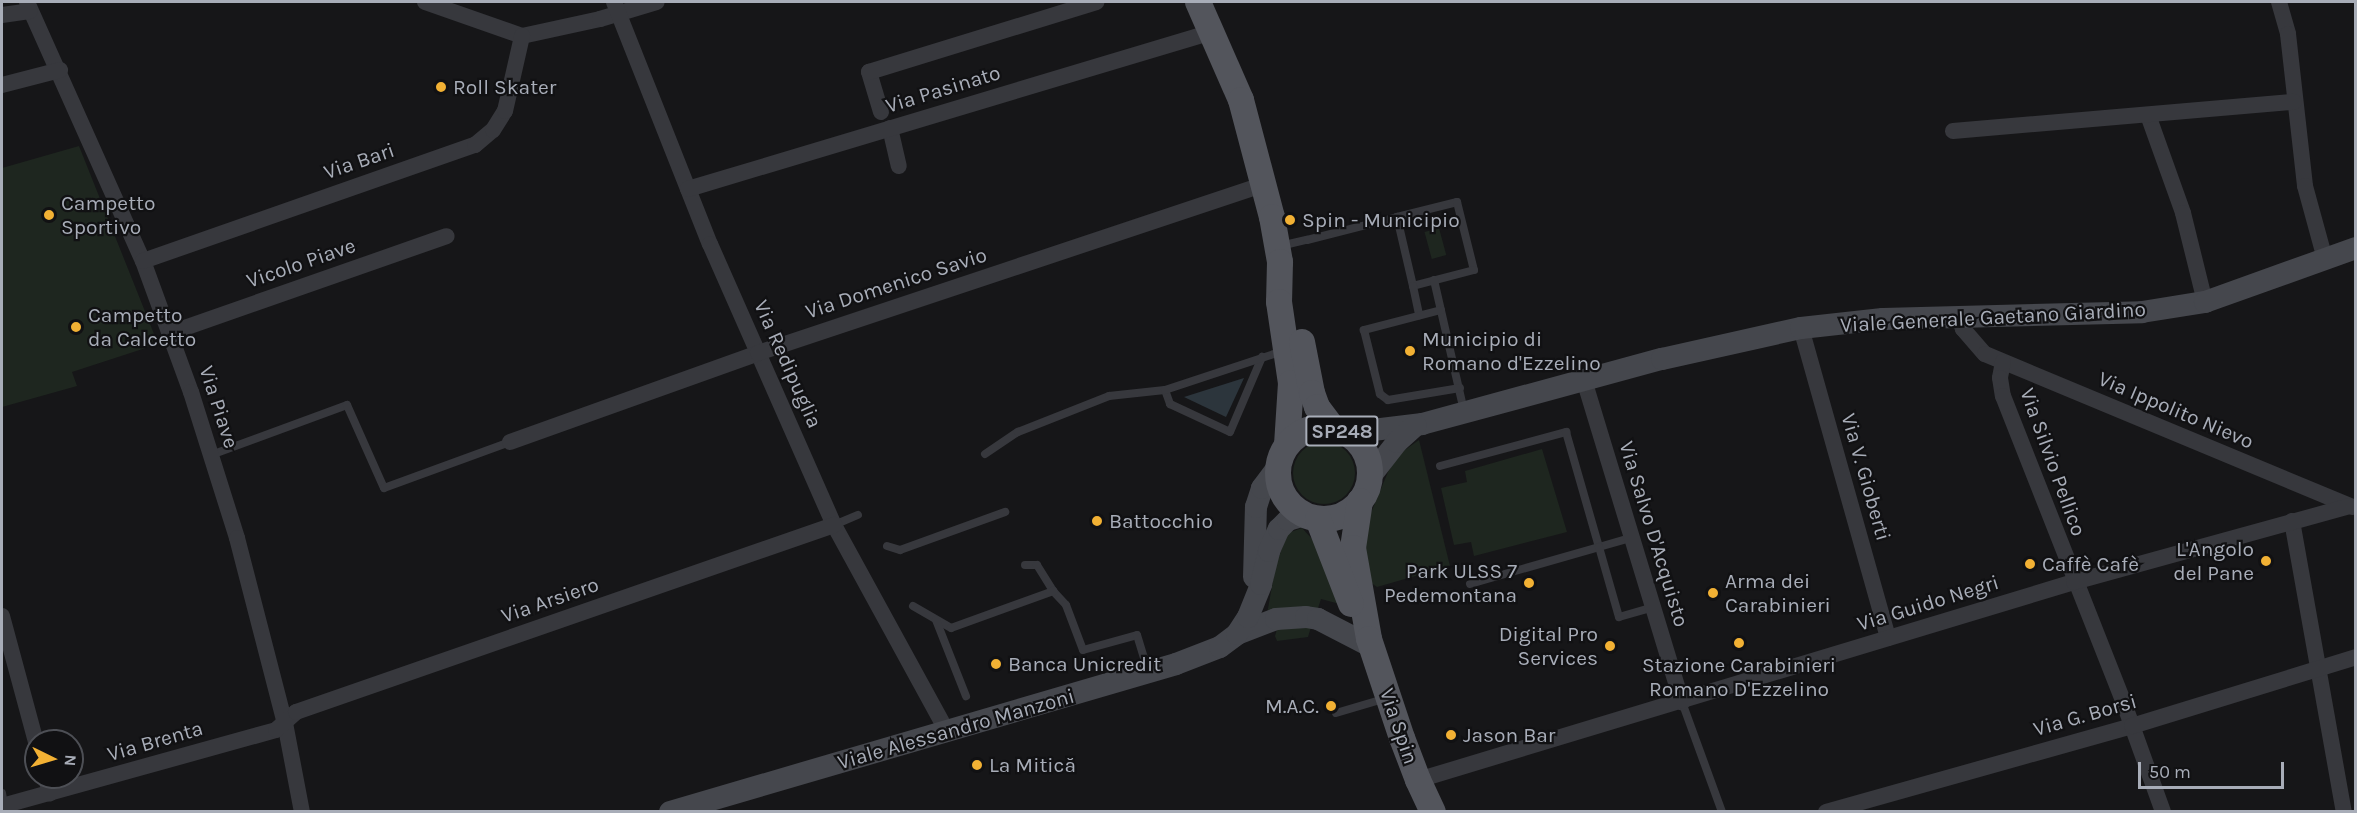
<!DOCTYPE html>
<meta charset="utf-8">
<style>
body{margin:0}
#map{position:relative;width:2357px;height:813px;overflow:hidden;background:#161618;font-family:Karla,sans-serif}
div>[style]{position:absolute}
.green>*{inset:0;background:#1e261f;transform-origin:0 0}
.round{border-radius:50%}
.water>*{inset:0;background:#2c353c}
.lane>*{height:8px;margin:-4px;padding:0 4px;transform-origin:4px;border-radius:4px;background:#37383d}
.street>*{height:16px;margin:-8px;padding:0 8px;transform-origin:8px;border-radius:8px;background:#37383d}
.secondary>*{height:22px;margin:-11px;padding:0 11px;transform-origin:11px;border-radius:11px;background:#45474d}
.primary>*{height:26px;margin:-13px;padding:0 13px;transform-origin:13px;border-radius:13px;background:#53555c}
.primary>.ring{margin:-13px;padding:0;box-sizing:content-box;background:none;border:26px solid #53555c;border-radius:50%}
.dots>*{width:16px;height:16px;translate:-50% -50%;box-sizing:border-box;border:3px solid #111113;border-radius:50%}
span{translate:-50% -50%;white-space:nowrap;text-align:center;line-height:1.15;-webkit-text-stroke:4.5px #111113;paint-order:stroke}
.shield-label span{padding:2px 4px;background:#111113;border:2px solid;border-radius:4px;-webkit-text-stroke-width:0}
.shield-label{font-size:20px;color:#a8adb8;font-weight:700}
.poi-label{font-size:21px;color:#a8adb8}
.left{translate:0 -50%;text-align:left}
.right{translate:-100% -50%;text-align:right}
.street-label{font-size:21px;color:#a8adb8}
.frame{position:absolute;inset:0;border:3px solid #a8adb8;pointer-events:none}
.north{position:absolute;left:24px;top:729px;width:60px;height:60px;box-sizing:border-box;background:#111113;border:2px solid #4d4f55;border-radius:50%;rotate:95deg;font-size:16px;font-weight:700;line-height:24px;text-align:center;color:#a8adb8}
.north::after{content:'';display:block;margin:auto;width:21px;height:27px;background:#f2b134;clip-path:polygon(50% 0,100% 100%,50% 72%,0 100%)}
.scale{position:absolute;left:2138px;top:762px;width:146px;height:27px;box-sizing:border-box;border:3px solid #a8adb8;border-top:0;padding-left:8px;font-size:18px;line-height:21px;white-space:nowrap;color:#a8adb8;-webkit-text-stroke:4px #111113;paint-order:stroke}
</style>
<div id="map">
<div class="green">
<div style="clip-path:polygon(79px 146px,158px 344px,72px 372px,77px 386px,2px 407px,2px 168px)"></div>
<div style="left:1439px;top:228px;width:28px;height:15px;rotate:75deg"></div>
<div style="clip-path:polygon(1419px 440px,1450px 566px,1377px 587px,1367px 580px,1365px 527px,1388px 472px,1399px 454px)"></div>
<div class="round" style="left:1293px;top:442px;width:62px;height:62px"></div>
<div style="clip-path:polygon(1542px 449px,1567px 532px,1474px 556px,1471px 542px,1454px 545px,1441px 488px,1467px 482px,1465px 471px)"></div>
<div style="clip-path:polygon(1302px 528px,1314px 541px,1340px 604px,1321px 599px,1317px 611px,1267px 614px,1276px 564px,1288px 533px)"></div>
<div style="clip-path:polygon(1311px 627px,1308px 637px,1277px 641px,1275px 636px,1277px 629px)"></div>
</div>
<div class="water">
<div style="clip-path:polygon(1244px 378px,1226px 417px,1184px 397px)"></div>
</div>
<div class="lane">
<div style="left:1280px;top:246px;width:28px;rotate:-13deg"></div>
<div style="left:1307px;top:240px;width:93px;rotate:-14.3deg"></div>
<div style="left:1397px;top:217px;width:62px;rotate:-14deg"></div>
<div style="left:1457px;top:202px;width:70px;rotate:76deg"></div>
<div style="left:1474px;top:270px;width:63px;rotate:165.3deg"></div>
<div style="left:1413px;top:286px;width:71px;rotate:-103.1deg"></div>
<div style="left:1434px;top:280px;width:134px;rotate:77.1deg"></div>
<div style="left:1413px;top:286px;width:30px;rotate:78deg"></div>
<div style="left:1441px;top:310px;width:80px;rotate:165.4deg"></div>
<div style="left:1364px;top:330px;width:66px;rotate:76deg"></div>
<div style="left:1380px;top:394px;width:10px;rotate:37deg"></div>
<div style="left:1388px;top:400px;width:73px;rotate:-9.5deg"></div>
<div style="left:1165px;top:390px;width:15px;rotate:70deg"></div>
<div style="left:1170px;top:404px;width:66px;rotate:25deg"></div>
<div style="left:1230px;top:432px;width:82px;rotate:-66.9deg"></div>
<div style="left:985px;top:454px;width:40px;rotate:-34deg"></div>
<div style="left:1018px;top:432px;width:98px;rotate:-21.6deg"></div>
<div style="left:1109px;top:396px;width:56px;rotate:-6.1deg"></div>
<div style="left:1165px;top:390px;width:124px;rotate:-18.3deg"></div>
<div style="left:211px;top:455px;width:145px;rotate:-20.2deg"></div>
<div style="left:347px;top:405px;width:91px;rotate:66deg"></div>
<div style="left:384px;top:488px;width:134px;rotate:-20.1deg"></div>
<div style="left:1440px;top:466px;width:131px;rotate:-15.1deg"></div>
<div style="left:1566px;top:432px;width:120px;rotate:74deg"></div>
<div style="left:1599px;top:547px;width:33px;rotate:-16deg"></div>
<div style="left:834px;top:525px;width:26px;rotate:-23deg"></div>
<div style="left:887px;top:546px;width:14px;rotate:17deg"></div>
<div style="left:900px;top:550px;width:112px;rotate:-19.9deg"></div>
<div style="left:1025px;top:565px;width:12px"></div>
<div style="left:1037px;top:565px;width:31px;rotate:58deg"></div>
<div style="left:1053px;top:591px;width:19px;rotate:47deg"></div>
<div style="left:1066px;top:605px;width:48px;rotate:69.3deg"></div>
<div style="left:1083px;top:650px;width:56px;rotate:-15.5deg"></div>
<div style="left:1137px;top:635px;width:38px;rotate:73deg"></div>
<div style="left:1470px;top:584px;width:134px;rotate:-16deg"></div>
<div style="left:1599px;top:547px;width:73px;rotate:74.1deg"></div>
<div style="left:1619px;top:617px;width:35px;rotate:-16deg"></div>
<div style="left:913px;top:606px;width:44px;rotate:30.1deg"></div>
<div style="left:951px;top:628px;width:109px;rotate:-19.9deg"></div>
<div style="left:936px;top:620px;width:82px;rotate:68.5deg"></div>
<div style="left:1682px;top:702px;width:117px;rotate:70deg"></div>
<div style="left:1336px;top:713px;width:53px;rotate:-16.4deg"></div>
<div style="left:2px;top:793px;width:12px;rotate:81deg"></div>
</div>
<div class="street">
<div style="left:27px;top:2px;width:284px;rotate:65.9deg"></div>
<div style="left:143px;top:261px;width:140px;rotate:69.9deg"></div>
<div style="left:191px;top:392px;width:153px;rotate:72.5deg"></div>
<div style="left:237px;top:538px;width:191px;rotate:75.5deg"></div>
<div style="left:285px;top:723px;width:91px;rotate:79.2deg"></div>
<div style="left:425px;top:2px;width:103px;rotate:19.3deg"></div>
<div style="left:522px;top:36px;width:80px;rotate:-12.3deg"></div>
<div style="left:600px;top:19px;width:59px;rotate:-16.6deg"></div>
<div style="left:614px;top:2px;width:260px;rotate:68.4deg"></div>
<div style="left:710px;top:244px;width:307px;rotate:66.2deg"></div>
<div style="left:834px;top:525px;width:235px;rotate:61.3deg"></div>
<div style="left:2279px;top:2px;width:33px;rotate:74deg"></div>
<div style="left:2288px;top:34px;width:153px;rotate:83.6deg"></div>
<div style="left:2305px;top:186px;width:76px;rotate:74.7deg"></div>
<div style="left:2px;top:15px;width:28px;rotate:-8deg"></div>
<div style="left:2px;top:85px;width:60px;rotate:-14.5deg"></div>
<div style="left:881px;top:112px;width:42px;rotate:-106.7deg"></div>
<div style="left:869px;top:72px;width:238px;rotate:-17.1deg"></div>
<div style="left:2148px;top:115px;width:104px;rotate:70.3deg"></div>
<div style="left:2183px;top:213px;width:92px;rotate:76.1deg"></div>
<div style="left:890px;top:128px;width:39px;rotate:77deg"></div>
<div style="left:1953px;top:131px;width:342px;rotate:-4.9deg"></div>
<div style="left:688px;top:189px;width:547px;rotate:-16.68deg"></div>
<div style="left:143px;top:261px;width:352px;rotate:-19.3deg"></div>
<div style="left:475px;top:145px;width:23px;rotate:-40deg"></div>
<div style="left:493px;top:130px;width:22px;rotate:-58deg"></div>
<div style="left:505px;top:111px;width:77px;rotate:-77.2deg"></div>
<div style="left:1959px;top:317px;width:13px;rotate:72deg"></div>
<div style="left:1963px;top:329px;width:33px;rotate:49deg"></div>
<div style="left:1985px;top:354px;width:398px;rotate:22.6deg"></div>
<div style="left:1801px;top:328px;width:322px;rotate:74.3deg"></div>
<div style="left:170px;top:333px;width:293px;rotate:-19.3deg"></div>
<div style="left:2003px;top:362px;width:16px;rotate:101deg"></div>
<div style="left:2000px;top:378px;width:18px;rotate:81deg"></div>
<div style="left:2003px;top:396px;width:336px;rotate:68.5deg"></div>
<div style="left:2126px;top:709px;width:109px;rotate:70.2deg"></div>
<div style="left:1584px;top:380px;width:337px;rotate:73.1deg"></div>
<div style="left:510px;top:442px;width:263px;rotate:-19.7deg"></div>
<div style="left:758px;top:353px;width:534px;rotate:-18.43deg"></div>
<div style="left:2292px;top:521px;width:296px;rotate:79.9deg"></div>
<div style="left:2px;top:616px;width:131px;rotate:74.9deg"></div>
<div style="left:46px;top:777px;width:17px;rotate:77deg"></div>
<div style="left:1418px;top:780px;width:685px;rotate:-16.8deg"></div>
<div style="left:2074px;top:582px;width:285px;rotate:-15.4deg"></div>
<div style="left:2px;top:806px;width:284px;rotate:-15.5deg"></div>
<div style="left:276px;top:730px;width:27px;rotate:-42deg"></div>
<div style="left:296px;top:712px;width:570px;rotate:-19.17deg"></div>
<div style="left:1826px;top:812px;width:318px;rotate:-15.7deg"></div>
<div style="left:2132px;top:726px;width:234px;rotate:-17.1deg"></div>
</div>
<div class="secondary">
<div style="left:1348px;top:433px;width:75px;rotate:-6.9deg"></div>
<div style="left:1422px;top:424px;width:249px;rotate:-15.2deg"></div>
<div style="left:1662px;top:359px;width:142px;rotate:-12.6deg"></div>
<div style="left:1801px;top:328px;width:82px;rotate:-6.3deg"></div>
<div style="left:1883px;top:319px;width:259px;rotate:-1.5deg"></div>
<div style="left:2142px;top:312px;width:64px;rotate:-9deg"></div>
<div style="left:2205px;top:302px;width:160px;rotate:-19.7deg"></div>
<div style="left:1369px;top:478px;width:46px;rotate:-52.1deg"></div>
<div style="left:1397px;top:442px;width:25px;rotate:-42deg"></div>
<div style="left:1254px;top:577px;width:70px;rotate:-88.4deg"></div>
<div style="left:1256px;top:507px;width:20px;rotate:-72deg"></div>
<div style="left:1262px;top:488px;width:25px;rotate:-53deg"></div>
<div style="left:1237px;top:634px;width:42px;rotate:-21deg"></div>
<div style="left:1276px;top:619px;width:30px;rotate:-4deg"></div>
<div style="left:1306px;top:617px;width:12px;rotate:9deg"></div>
<div style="left:1318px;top:619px;width:61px;rotate:27.4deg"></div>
<div style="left:670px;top:812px;width:527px;rotate:-16.3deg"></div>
<div style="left:1176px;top:664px;width:47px;rotate:-21.1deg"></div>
<div style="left:1220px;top:647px;width:21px;rotate:-37deg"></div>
<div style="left:1237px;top:634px;width:20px;rotate:-57deg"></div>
<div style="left:1248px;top:617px;width:35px;rotate:-68deg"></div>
<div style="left:1261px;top:584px;width:34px;rotate:-76deg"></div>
<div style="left:1269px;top:551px;width:24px;rotate:-66deg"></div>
<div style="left:1279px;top:529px;width:13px;rotate:-45deg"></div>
<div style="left:1288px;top:520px;width:18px;rotate:-16deg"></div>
</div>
<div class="primary">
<div style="left:1198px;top:2px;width:107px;rotate:66.3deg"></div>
<div style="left:1241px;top:100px;width:121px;rotate:75.2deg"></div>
<div style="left:1272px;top:217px;width:46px;rotate:79.9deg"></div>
<div style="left:1280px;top:262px;width:40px;rotate:91.4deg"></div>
<div style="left:1279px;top:302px;width:82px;rotate:81.6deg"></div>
<div style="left:1291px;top:383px;width:62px;rotate:93.7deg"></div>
<div style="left:1302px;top:342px;width:52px;rotate:78.9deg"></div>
<div style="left:1312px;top:393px;width:15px;rotate:70deg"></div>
<div style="left:1317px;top:407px;width:26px;rotate:53deg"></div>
<div class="ring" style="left:1278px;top:427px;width:66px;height:66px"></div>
<div style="left:1360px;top:501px;width:48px;rotate:98.5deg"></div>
<div style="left:1353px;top:548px;width:92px;rotate:80deg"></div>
<div style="left:1369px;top:639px;width:104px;rotate:71.6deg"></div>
<div style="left:1402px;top:738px;width:45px;rotate:69.1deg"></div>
<div style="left:1418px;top:780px;width:35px;rotate:65deg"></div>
<div style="left:1318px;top:519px;width:91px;rotate:68.8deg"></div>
</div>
<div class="dots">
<div style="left:441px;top:87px;background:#f2b134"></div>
<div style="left:49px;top:215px;background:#f2b134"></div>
<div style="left:1290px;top:220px;background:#f2b134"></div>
<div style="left:76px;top:327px;background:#f2b134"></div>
<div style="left:1410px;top:351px;background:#f2b134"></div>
<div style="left:1097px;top:521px;background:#f2b134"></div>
<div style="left:2266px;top:561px;background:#f2b134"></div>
<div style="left:2030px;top:564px;background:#f2b134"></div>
<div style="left:1529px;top:583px;background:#f2b134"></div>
<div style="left:1713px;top:593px;background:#f2b134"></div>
<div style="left:1739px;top:643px;background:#f2b134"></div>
<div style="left:1610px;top:646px;background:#f2b134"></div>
<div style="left:996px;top:664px;background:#f2b134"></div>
<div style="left:1331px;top:706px;background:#f2b134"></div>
<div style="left:1451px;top:735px;background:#f2b134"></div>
<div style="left:977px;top:765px;background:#f2b134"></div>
</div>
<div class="shield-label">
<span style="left:1342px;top:431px">SP248</span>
</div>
<div class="poi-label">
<span class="left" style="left:453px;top:87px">Roll Skater</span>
<span class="left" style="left:61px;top:215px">Campetto<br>Sportivo</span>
<span class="left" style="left:1302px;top:220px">Spin - Municipio</span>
<span class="left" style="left:88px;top:327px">Campetto<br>da Calcetto</span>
<span class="left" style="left:1422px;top:351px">Municipio di<br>Romano d'Ezzelino</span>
<span class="left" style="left:1109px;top:521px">Battocchio</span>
<span class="right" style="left:2254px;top:561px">L'Angolo<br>del Pane</span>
<span class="left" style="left:2042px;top:564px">Caffè Cafè</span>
<span class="right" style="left:1517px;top:583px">Park ULSS 7<br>Pedemontana</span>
<span class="left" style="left:1725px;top:593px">Arma dei<br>Carabinieri</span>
<span class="right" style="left:1598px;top:646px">Digital Pro<br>Services</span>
<span class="left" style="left:1008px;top:664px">Banca Unicredit</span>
<span style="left:1739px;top:677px">Stazione Carabinieri<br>Romano D'Ezzelino</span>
<span class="right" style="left:1319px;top:706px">M.A.C.</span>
<span class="left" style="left:1463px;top:735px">Jason Bar</span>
<span class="left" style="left:989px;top:765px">La Mitică</span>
</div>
<div class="street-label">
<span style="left:943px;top:89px;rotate:-17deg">Via Pasinato</span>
<span style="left:359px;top:161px;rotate:-19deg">Via Bari</span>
<span style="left:301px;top:263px;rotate:-19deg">Vicolo Piave</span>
<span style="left:896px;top:283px;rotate:-18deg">Via Domenico Savio</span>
<span style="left:1993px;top:317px;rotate:-3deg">Viale Generale Gaetano Giardino</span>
<span style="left:788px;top:364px;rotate:66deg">Via Redipuglia</span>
<span style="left:219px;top:407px;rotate:72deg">Via Piave</span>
<span style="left:2176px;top:410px;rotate:23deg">Via Ippolito Nievo</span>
<span style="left:2053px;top:462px;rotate:70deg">Via Silvio Pellico</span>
<span style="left:1866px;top:477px;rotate:74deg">Via V. Gioberti</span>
<span style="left:1654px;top:534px;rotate:73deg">Via Salvo D'Acquisto</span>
<span style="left:550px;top:600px;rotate:-19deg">Via Arsiero</span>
<span style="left:1928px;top:603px;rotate:-17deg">Via Guido Negri</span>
<span style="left:2085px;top:715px;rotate:-16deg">Via G. Borsi</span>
<span style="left:1399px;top:726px;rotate:71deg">Via Spin</span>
<span style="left:956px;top:729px;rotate:-16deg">Viale Alessandro Manzoni</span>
<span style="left:155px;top:741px;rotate:-16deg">Via Brenta</span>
</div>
<div class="frame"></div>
<div class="north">N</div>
<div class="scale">50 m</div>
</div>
